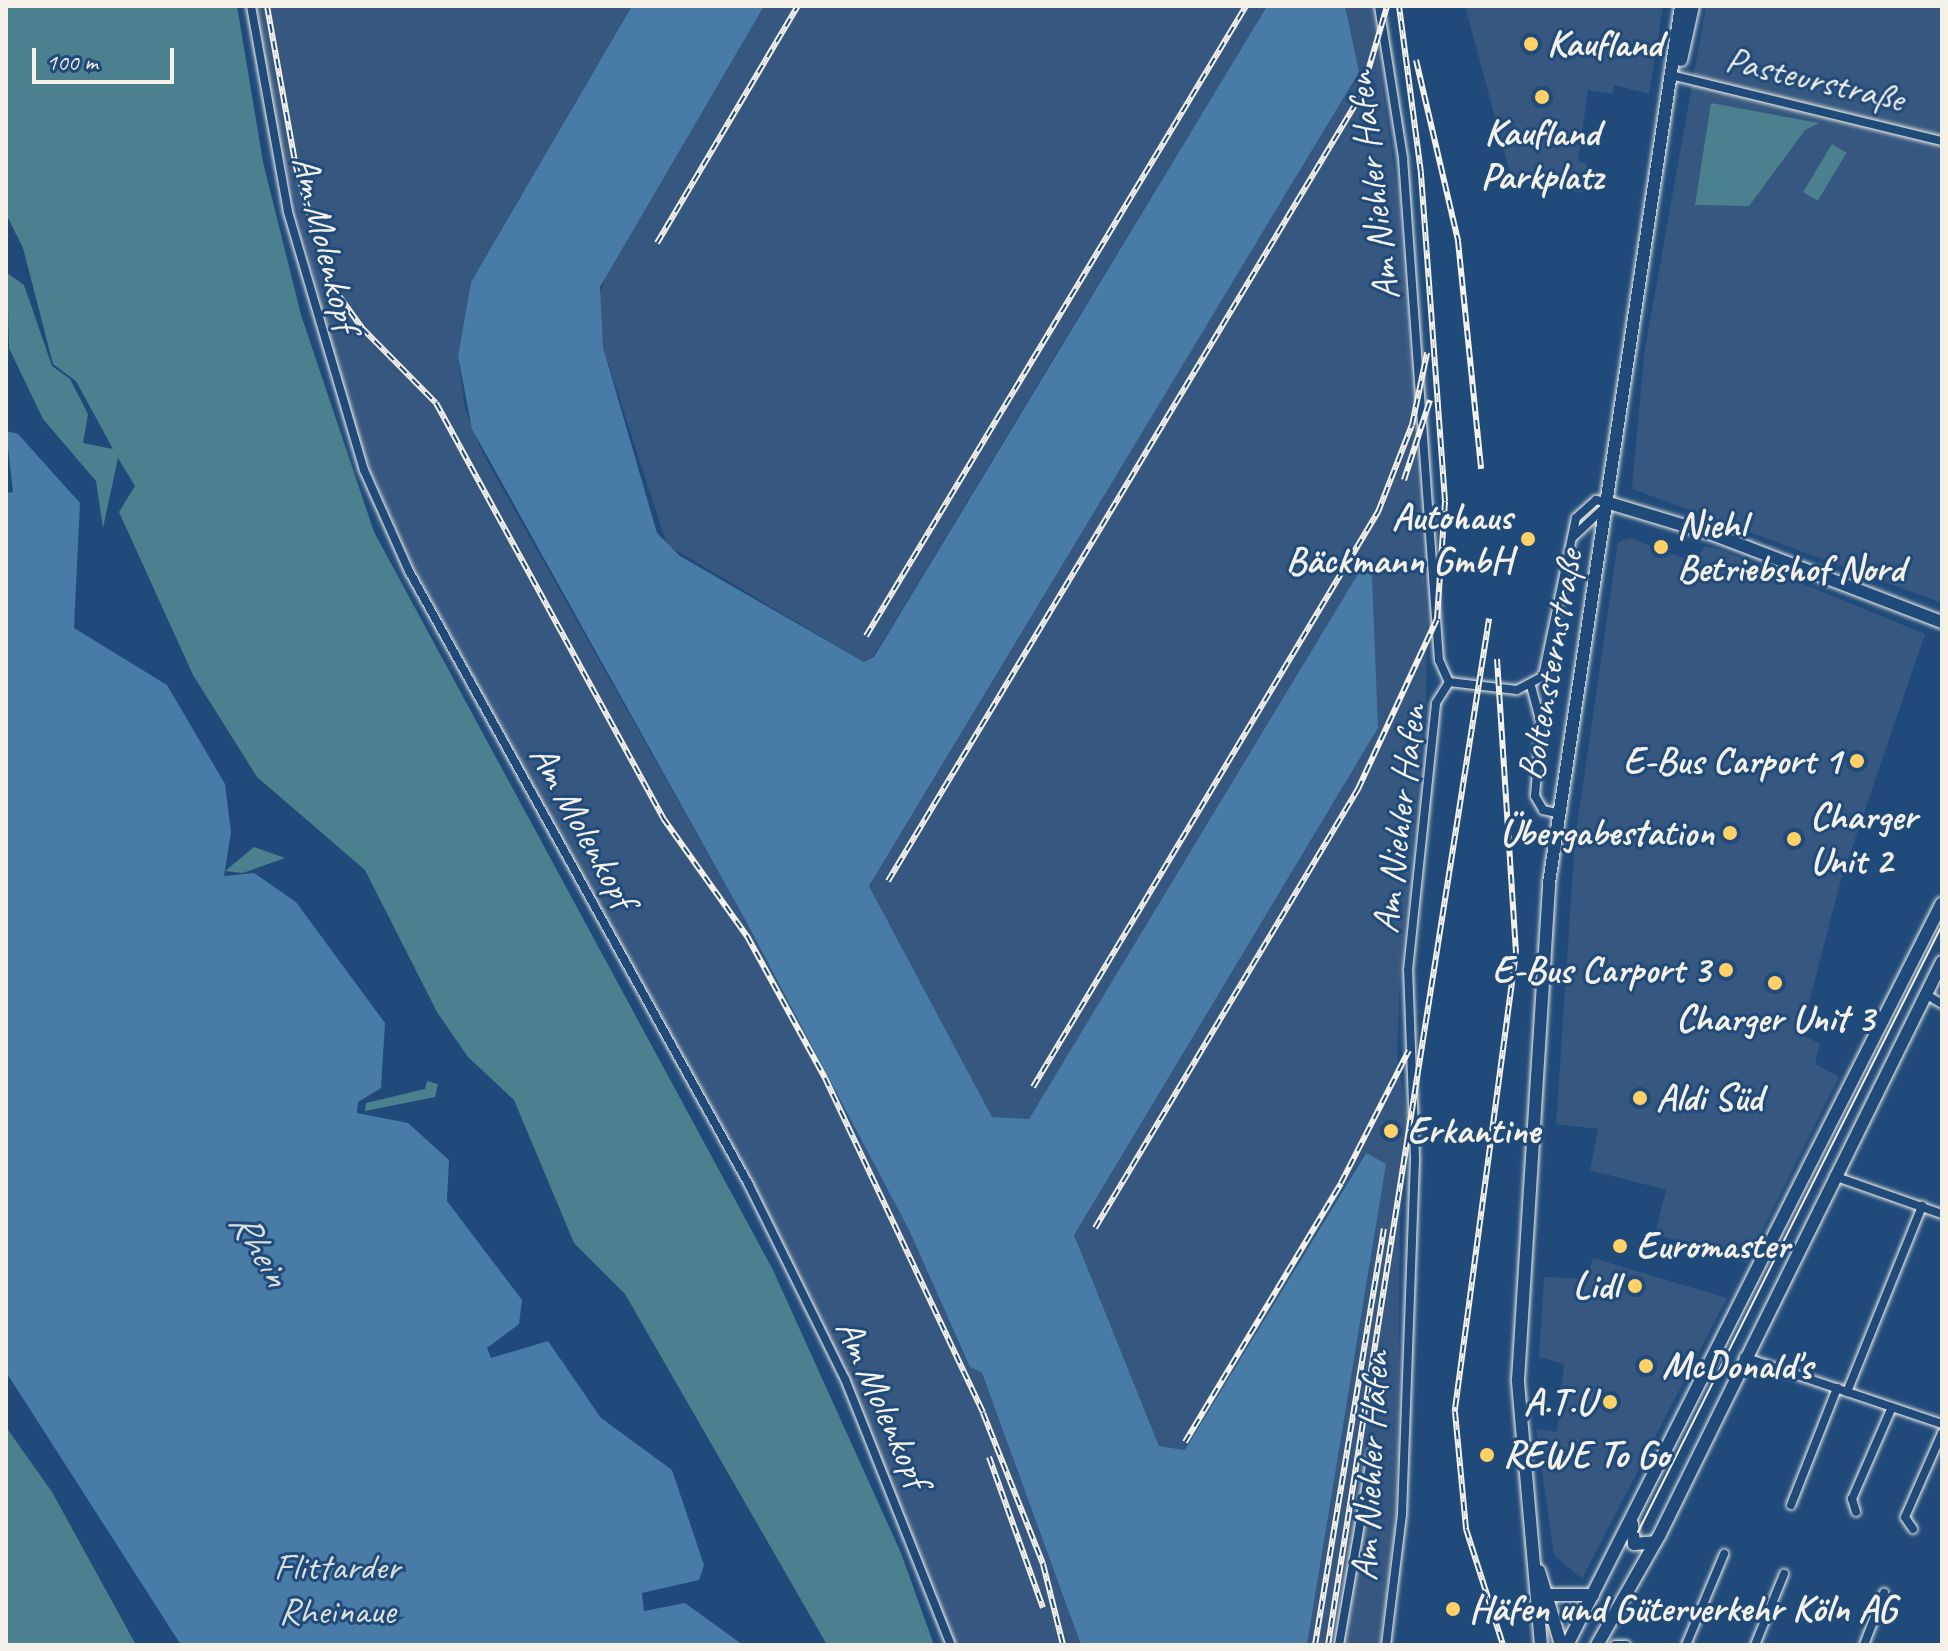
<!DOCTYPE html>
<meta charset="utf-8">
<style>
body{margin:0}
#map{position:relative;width:1948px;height:1651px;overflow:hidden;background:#1f4a7a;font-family:Caveat,sans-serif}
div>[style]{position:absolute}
.built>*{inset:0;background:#36577f}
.green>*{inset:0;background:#4b818e;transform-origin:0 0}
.water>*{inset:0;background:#487ba5}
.roads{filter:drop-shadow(0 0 2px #f4f1e8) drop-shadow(0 0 2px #f4f1e8)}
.minor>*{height:8px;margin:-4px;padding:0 4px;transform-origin:4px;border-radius:4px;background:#1f4a7a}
.secondary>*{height:12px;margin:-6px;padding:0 6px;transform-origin:6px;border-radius:6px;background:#1f4a7a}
.primary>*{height:12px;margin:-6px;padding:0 6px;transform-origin:6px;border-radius:6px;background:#1f4a7a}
.tram>*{height:2px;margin:-1px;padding:0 1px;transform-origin:1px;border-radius:1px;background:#f4f1e8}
.rail>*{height:6px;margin-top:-3px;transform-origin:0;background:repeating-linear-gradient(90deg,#1f4a7a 0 9px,#f4f1e8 0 18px);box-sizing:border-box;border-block:2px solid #f4f1e8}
.dots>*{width:22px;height:22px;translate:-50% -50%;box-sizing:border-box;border:4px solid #1f4a7a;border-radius:50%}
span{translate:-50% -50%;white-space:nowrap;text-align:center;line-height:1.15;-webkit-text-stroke:6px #1f4a7a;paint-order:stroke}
.poi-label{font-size:38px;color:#f4f1e8;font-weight:700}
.left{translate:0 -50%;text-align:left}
.right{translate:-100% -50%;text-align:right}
.street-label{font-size:38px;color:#f4f1e8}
.park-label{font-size:38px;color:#dbe0da}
.water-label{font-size:40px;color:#dadfde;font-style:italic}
.frame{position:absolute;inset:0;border:8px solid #f4f1e8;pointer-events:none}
.scale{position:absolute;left:32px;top:48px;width:142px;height:36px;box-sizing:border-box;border:4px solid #f4f1e8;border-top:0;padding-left:10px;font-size:24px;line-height:28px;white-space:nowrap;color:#f4f1e8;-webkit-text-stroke:6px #1f4a7a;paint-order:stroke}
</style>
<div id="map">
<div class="built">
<div style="clip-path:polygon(255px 6px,632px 6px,471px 282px,458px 356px,465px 408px,482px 452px,748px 925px,909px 1230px,970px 1367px,982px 1373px,1081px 1645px,956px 1645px,812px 1300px,414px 568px,353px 430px,267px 91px)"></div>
<div style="clip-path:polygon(764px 6px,1267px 6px,873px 657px,864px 662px,667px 545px,603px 347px,597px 305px,608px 265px)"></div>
<div style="clip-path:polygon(1345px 6px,1371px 6px,1398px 199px,1427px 619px,1426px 702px,1400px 970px,1397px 1055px,1409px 1133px,1400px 1222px,1397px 1513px,1380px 1645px,1307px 1645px,1374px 1235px,1375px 1159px,1365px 1153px,1186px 1450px,1159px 1446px,1073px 1235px,1378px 728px,1362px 569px,1029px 1119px,992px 1117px,869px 886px,1358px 72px)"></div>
<div style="clip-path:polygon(1465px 6px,1663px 6px,1649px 94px,1614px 85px,1612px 94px,1588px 90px,1578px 161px,1587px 164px,1582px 193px,1512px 181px)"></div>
<div style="clip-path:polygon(1706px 6px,1942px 6px,1942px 603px,1632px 489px,1644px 355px)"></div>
<div style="clip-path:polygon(1630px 538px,1694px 562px,1705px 546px,1721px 550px,1925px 634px,1840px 883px,1801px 1034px,1820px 1044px,1815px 1064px,1839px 1077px,1746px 1263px,1655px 1234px,1666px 1190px,1590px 1170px,1598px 1129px,1556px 1124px,1575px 840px,1618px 542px)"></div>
<div style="clip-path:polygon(1593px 1258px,1727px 1298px,1582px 1579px,1554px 1555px,1536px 1429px,1557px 1432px,1564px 1364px,1539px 1357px,1544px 1277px,1587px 1279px)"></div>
</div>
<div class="green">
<div style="clip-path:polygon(6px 6px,237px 6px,263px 162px,301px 315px,374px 532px,773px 1270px,901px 1553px,934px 1645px,827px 1645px,625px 1294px,574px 1243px,514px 1100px,468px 1057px,437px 1012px,365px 870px,257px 777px,193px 675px,119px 512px,135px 486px,118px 458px,103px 528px,96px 481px,43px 419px,9px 348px,7px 273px,24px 285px,52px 366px,70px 379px,88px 414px,83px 443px,113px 449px,76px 381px,53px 364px,23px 248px,6px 214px)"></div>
<div style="clip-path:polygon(1711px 103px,1819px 123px,1805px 130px,1749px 206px,1695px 205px)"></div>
<div style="left:1832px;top:144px;width:17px;height:56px;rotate:31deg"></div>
<div style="clip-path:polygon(254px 847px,285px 858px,243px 873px,225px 871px)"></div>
<div style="clip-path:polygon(427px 1081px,438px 1084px,435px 1097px,365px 1111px,366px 1103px,425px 1089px)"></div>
<div style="clip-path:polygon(6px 1427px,52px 1492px,136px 1645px,6px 1645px)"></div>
</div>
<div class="water">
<div style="clip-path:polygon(632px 6px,764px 6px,600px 287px,603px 347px,657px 533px,680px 556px,864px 662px,874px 657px,1267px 6px,1345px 6px,1359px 72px,869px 886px,992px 1117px,1029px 1119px,1361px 569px,1372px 576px,1378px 728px,1074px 1235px,1159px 1446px,1185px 1450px,1366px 1153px,1386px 1164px,1307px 1645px,1081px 1645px,982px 1373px,970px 1367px,909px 1230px,748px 925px,472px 429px,458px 356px,471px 282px)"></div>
<div style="clip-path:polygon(6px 431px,18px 434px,80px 503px,74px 628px,167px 685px,225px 784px,231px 832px,224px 876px,254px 873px,296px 902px,385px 1023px,381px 1088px,358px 1102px,357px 1113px,408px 1123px,449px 1160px,447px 1201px,522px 1300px,519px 1324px,487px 1348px,491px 1358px,548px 1341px,601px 1418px,672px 1470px,704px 1565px,699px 1580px,642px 1593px,644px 1611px,685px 1603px,743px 1645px,181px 1645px,6px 1372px,6px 493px,13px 492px)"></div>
</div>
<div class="roads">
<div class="minor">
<div style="left:251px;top:6px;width:209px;rotate:79.8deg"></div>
<div style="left:288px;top:212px;width:269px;rotate:73.6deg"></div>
<div style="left:364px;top:470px;width:111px;rotate:66deg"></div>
<div style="left:409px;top:571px;width:702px;rotate:61.02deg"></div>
<div style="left:749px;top:1185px;width:216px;rotate:63.7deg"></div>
<div style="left:845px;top:1379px;width:286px;rotate:68.3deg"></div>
<div style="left:1379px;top:6px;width:154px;rotate:81deg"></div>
<div style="left:1403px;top:158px;width:503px;rotate:85.9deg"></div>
<div style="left:1439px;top:660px;width:24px;rotate:66deg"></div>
<div style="left:1449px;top:682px;width:68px;rotate:6.7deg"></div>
<div style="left:1517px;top:690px;width:30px;rotate:-28deg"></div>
<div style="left:1543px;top:676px;width:161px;rotate:-78.2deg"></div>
<div style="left:1576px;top:518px;width:27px;rotate:-42deg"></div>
<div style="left:1596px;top:500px;width:13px;rotate:13deg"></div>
<div style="left:1675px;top:76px;width:275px;rotate:13.7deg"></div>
<div style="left:1574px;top:536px;width:42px;rotate:-43.1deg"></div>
<div style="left:1531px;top:686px;width:38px;rotate:75deg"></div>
<div style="left:1541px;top:723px;width:73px;rotate:94.7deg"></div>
<div style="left:1535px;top:796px;width:16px;rotate:60deg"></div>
<div style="left:1543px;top:810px;width:13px;rotate:13deg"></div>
<div style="left:1927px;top:995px;width:17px;rotate:31deg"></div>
<div style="left:1834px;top:1176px;width:114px;rotate:19.4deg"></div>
<div style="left:1744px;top:1357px;width:209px;rotate:18.7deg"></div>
<div style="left:1847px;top:1392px;width:201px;rotate:-68deg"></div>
<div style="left:1791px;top:1505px;width:126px;rotate:-68.5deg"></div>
<div style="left:1856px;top:1512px;width:14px;rotate:-107deg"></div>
<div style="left:1852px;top:1499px;width:100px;rotate:-66.5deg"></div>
<div style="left:1913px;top:1529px;width:14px;rotate:-124deg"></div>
<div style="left:1905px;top:1517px;width:92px;rotate:-66.2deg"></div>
<div style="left:1339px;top:1645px;width:195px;rotate:-80.2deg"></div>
<div style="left:1386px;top:1645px;width:132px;rotate:-83deg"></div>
<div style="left:1402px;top:1514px;width:356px;rotate:-87.9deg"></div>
<div style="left:1415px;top:1158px;width:188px;rotate:-92.1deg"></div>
<div style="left:1408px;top:970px;width:268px;rotate:-84deg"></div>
<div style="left:1436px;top:703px;width:25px;rotate:-58deg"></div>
<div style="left:1615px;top:1645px;width:11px"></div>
<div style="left:1686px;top:1645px;width:99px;rotate:-67.3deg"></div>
<div style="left:1755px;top:1645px;width:77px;rotate:-67.8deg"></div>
<div style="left:1864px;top:1645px;width:56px;rotate:-69deg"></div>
</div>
<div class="secondary">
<div style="left:1681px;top:60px;width:55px;rotate:-77.5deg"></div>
<div style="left:1609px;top:503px;width:111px;rotate:16.8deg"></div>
<div style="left:1715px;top:535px;width:243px;rotate:21deg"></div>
<div style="left:1539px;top:1571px;width:77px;rotate:73.4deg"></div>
<div style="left:1548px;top:1595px;width:45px"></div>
<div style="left:1541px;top:1645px;width:266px;rotate:-95deg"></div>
<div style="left:1518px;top:1380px;width:498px;rotate:-86.4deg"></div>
<div style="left:1549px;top:883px;width:887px;rotate:-81.44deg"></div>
</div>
<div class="primary">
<div style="left:1632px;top:1524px;width:20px;rotate:84deg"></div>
<div style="left:1634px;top:1544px;width:21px;rotate:-5deg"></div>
<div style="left:1567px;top:1645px;width:831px;rotate:-63.19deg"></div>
<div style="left:1597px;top:1645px;width:125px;rotate:-60.4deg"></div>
<div style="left:1659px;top:1536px;width:640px;rotate:-63.76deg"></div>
</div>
</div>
<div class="tram">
<div style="left:1638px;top:1532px;width:679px;rotate:-63.4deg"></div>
</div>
<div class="rail">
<div style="left:267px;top:6px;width:164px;rotate:79.8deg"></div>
<div style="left:296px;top:167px;width:120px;rotate:74deg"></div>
<div style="left:329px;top:282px;width:57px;rotate:54.3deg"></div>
<div style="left:362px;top:328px;width:105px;rotate:45.4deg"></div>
<div style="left:436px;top:403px;width:473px;rotate:61.3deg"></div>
<div style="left:663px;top:818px;width:145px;rotate:54.6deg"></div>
<div style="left:747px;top:936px;width:162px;rotate:61.2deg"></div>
<div style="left:825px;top:1078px;width:370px;rotate:64.7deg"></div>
<div style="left:983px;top:1413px;width:162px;rotate:68.3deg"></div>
<div style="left:1043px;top:1564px;width:83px;rotate:76.1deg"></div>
<div style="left:1416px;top:60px;width:186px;rotate:76.9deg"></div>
<div style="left:1458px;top:241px;width:229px;rotate:84.2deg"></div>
<div style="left:657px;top:243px;width:276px;rotate:-59.3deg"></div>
<div style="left:1404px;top:480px;width:84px;rotate:-72deg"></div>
<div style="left:866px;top:636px;width:736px;rotate:-58.9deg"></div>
<div style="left:1497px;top:659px;width:294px;rotate:86.3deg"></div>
<div style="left:1516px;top:952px;width:464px;rotate:97.6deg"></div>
<div style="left:1455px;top:1412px;width:118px;rotate:84.6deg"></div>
<div style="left:1466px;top:1529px;width:122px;rotate:72.3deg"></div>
<div style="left:888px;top:881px;width:917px;rotate:-58.96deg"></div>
<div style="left:1361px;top:95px;width:93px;rotate:-73.7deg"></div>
<div style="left:1033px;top:1087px;width:671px;rotate:-59.04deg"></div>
<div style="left:1378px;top:512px;width:93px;rotate:-68.7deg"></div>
<div style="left:1412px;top:425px;width:74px;rotate:-78.2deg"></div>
<div style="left:1095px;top:1228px;width:512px;rotate:-59.07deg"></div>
<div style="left:1358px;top:789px;width:187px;rotate:-65.1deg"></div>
<div style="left:1437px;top:619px;width:118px;rotate:-86.1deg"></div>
<div style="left:1445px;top:501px;width:329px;rotate:-94.2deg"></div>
<div style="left:1421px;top:173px;width:168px;rotate:-97.5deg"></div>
<div style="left:1185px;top:1442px;width:302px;rotate:-58.9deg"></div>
<div style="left:1341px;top:1183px;width:149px;rotate:-62.9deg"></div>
<div style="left:989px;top:1457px;width:160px;rotate:70.3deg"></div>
<div style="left:1315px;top:1645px;width:422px;rotate:-80.6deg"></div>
<div style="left:1328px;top:1645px;width:1039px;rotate:-81.08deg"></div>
</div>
<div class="dots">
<div style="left:1531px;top:44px;background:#ffd166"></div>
<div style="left:1542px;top:97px;background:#ffd166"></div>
<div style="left:1528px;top:539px;background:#ffd166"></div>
<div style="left:1661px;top:547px;background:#ffd166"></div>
<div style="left:1857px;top:761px;background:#ffd166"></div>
<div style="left:1730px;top:833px;background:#ffd166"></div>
<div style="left:1794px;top:839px;background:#ffd166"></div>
<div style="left:1726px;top:970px;background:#ffd166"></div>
<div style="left:1775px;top:983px;background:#ffd166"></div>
<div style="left:1640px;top:1098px;background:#ffd166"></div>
<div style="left:1391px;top:1131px;background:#ffd166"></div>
<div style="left:1620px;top:1246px;background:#ffd166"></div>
<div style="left:1635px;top:1286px;background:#ffd166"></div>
<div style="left:1646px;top:1366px;background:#ffd166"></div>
<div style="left:1610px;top:1402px;background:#ffd166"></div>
<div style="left:1487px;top:1455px;background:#ffd166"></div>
<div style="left:1453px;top:1609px;background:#ffd166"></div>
</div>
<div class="poi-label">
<span class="left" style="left:1547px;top:44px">Kaufland</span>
<span style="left:1542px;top:155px">Kaufland<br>Parkplatz</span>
<span class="right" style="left:1512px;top:539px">Autohaus<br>Bäckmann GmbH</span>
<span class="left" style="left:1677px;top:547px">Niehl<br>Betriebshof Nord</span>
<span class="right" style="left:1841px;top:761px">E-Bus Carport 1</span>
<span class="left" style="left:1810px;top:839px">Charger<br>Unit 2</span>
<span class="right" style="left:1714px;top:833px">Übergabestation</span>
<span class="right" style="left:1710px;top:970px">E-Bus Carport 3</span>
<span style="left:1775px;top:1019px">Charger Unit 3</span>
<span class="left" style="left:1656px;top:1098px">Aldi Süd</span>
<span class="left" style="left:1407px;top:1131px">Erkantine</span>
<span class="left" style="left:1636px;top:1246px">Euromaster</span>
<span class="right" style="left:1619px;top:1286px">Lidl</span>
<span class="left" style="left:1662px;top:1366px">McDonald's</span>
<span class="right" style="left:1594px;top:1402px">A.T.U</span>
<span class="left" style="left:1503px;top:1455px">REWE To Go</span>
<span class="left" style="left:1469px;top:1609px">Häfen und Güterverkehr Köln AG</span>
</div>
<div class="street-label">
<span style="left:1815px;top:79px;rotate:13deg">Pasteurstraße</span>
<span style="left:1373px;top:186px;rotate:-97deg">Am Niehler Hafen</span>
<span style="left:326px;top:243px;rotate:76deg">Am Molenkopf</span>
<span style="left:1550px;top:665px;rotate:-80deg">Boltensternstraße</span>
<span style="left:1399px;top:819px;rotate:-83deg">Am Niehler Hafen</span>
<span style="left:583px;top:826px;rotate:61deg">Am Molenkopf</span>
<span style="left:883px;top:1403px;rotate:66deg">Am Molenkopf</span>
<span style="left:1370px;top:1466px;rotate:-87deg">Am Niehler Hafen</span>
</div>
<div class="park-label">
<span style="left:337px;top:1589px">Flittarder<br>Rheinaue</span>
</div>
<div class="water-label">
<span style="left:260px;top:1248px;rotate:59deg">Rhein</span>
</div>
<div class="frame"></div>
<div class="scale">100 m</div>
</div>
